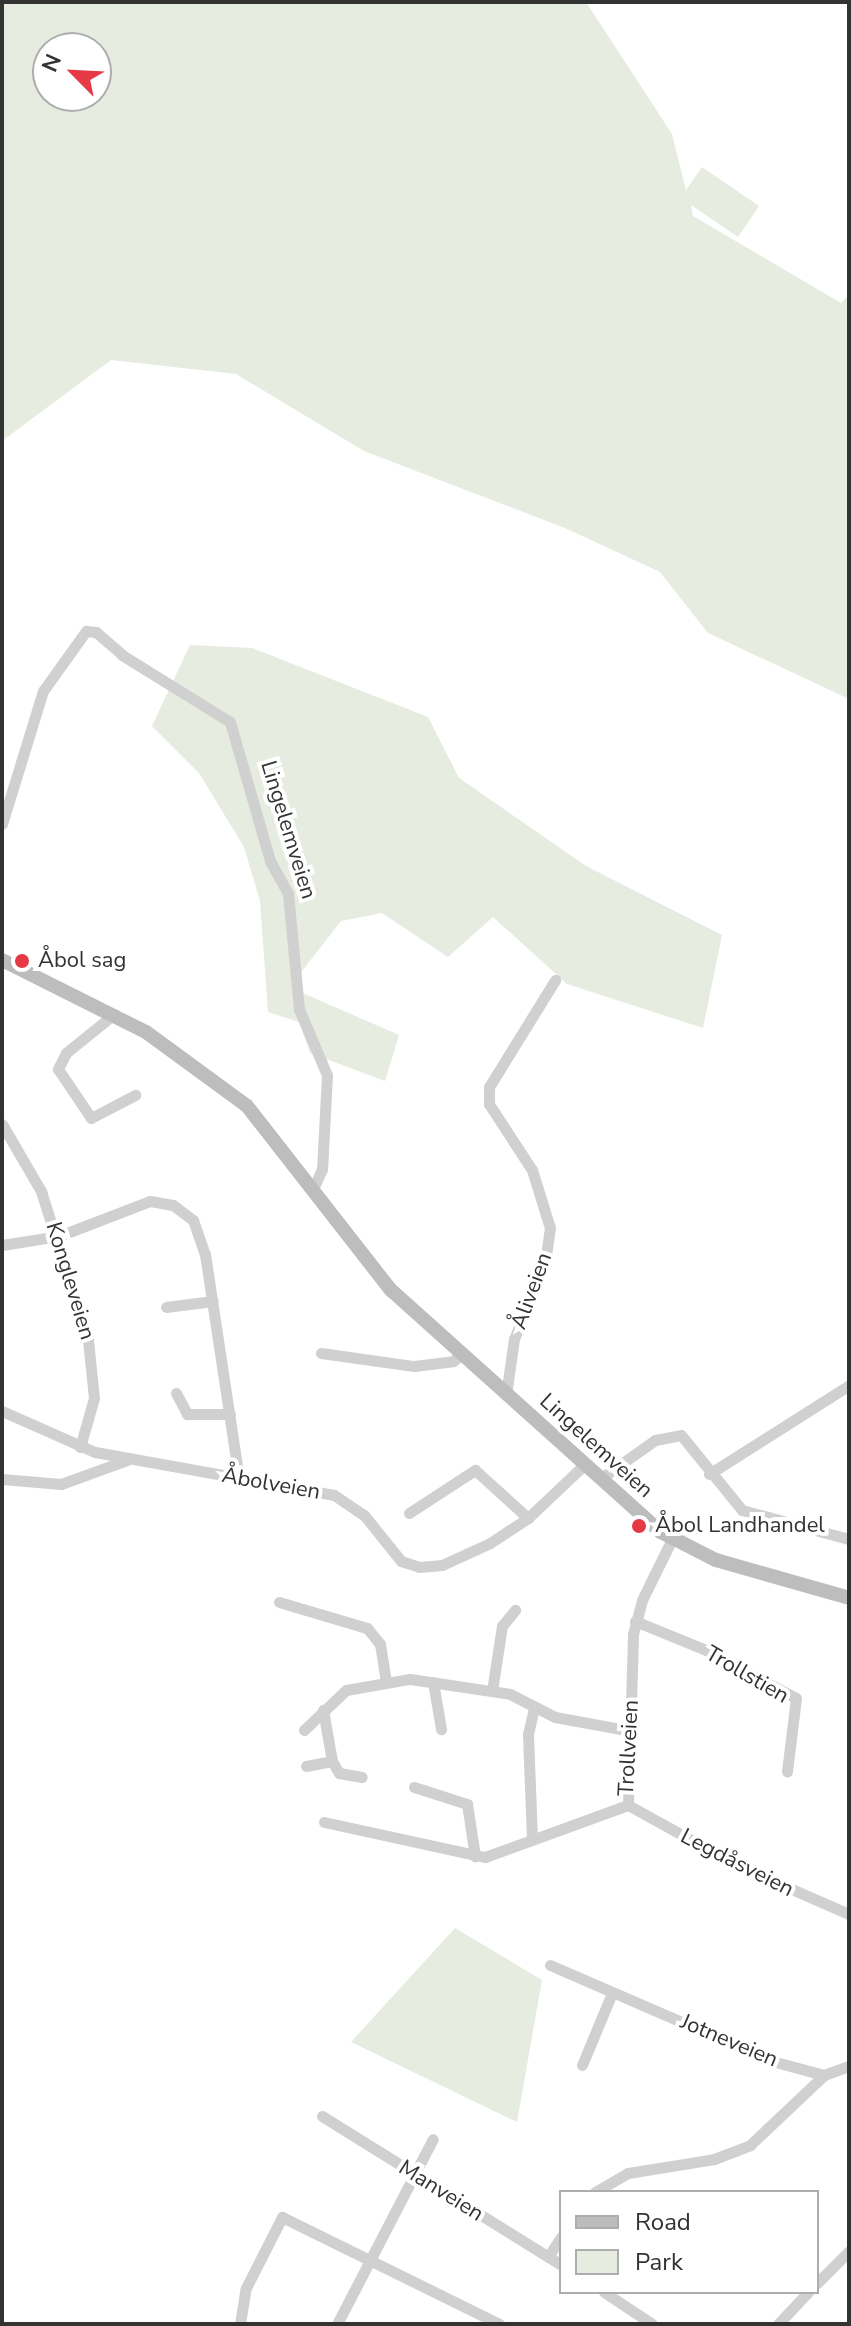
<!DOCTYPE html>
<meta charset="utf-8">
<style>
body{margin:0}
#map{position:relative;width:851px;height:2326px;overflow:hidden;background:#fff;font-family:"Nunito Sans",sans-serif}
div>[style]{position:absolute}
.green>*{inset:0;background:#e6ecdf}
.minor>*{height:11px;margin:-5.5px;padding:0 5.5px;transform-origin:5.5px;border-radius:5.5px;background:#d0d0d0}
.secondary>*{height:14px;margin:-7px;padding:0 7px;transform-origin:7px;border-radius:7px;background:#bdbdbd}
.dots>*{width:22px;height:22px;translate:-50% -50%;box-sizing:border-box;border:4px solid #fff;border-radius:50%}
span{translate:-50% -50%;white-space:nowrap;text-align:center;line-height:1.15;-webkit-text-stroke:8px #fff;paint-order:stroke}
.street-label{font-size:22px;color:#333}
.poi-label{font-size:22px;color:#333}
.left{translate:0 -50%;text-align:left}
.frame{position:absolute;inset:0;border:4px solid #333;pointer-events:none}
.legend{position:absolute;left:559px;top:2190px;width:260px;height:104px;box-sizing:border-box;background:#fff;border:2px solid #adadad;margin:0;padding:10px 14px;list-style:none;font-size:24px;color:#333}
.legend li{display:flex;align-items:center;gap:16px;height:40px}
.legend b{width:40px;border:2px solid #adadad}
.north{position:absolute;left:32px;top:32px;width:80px;height:80px;box-sizing:border-box;background:#fff;border:2px solid #adadad;border-radius:50%;rotate:294deg;font-size:22px;font-weight:700;line-height:32px;text-align:center;color:#333}
.north::after{content:'';display:block;margin:auto;width:28px;height:36px;background:#e63946;clip-path:polygon(50% 0,100% 100%,50% 72%,0 100%)}
</style>
<div id="map">
<div class="green">
<div style="clip-path:polygon(evenodd,2px 2px,586px 2px,672px 134px,686px 190px,702px 167px,759px 206px,738px 237px,691px 205px,693px 216px,841px 303px,849px 295px,849px 699px,708px 633px,660px 572px,565px 528px,364px 451px,236px 374px,111px 360px,2px 441px,2px 2px,96px 48px,96px 96px,48px 96px,48px 48px,96px 48px)"></div>
<div style="clip-path:polygon(190px 645px,252px 648px,428px 717px,459px 778px,586px 866px,722px 935px,703px 1028px,567px 984px,493px 917px,448px 957px,382px 913px,341px 921px,302px 971px,298px 991px,399px 1035px,385px 1081px,310px 1053px,299px 1022px,268px 1012px,260px 901px,244px 847px,199px 773px,152px 726px)"></div>
<div style="clip-path:polygon(455px 1928px,542px 1980px,517px 2122px,351px 2042px)"></div>
</div>
<div class="minor">
<div style="left:2px;top:824px;width:139px;rotate:-72.9deg"></div>
<div style="left:43px;top:691px;width:74px;rotate:-54.4deg"></div>
<div style="left:86px;top:631px;width:10px;rotate:6deg"></div>
<div style="left:96px;top:632px;width:35px;rotate:41deg"></div>
<div style="left:122px;top:655px;width:127px;rotate:31.8deg"></div>
<div style="left:230px;top:722px;width:145px;rotate:73.9deg"></div>
<div style="left:270px;top:861px;width:37px;rotate:61deg"></div>
<div style="left:288px;top:893px;width:117px;rotate:84.6deg"></div>
<div style="left:299px;top:1009px;width:72px;rotate:67deg"></div>
<div style="left:327px;top:1075px;width:94px;rotate:93deg"></div>
<div style="left:322px;top:1169px;width:20px;rotate:114deg"></div>
<div style="left:114px;top:1014px;width:62px;rotate:140.9deg"></div>
<div style="left:66px;top:1053px;width:18px;rotate:117deg"></div>
<div style="left:58px;top:1069px;width:59px;rotate:56deg"></div>
<div style="left:91px;top:1118px;width:50px;rotate:-27.6deg"></div>
<div style="left:2px;top:1124px;width:78px;rotate:59.8deg"></div>
<div style="left:41px;top:1191px;width:156px;rotate:72.5deg"></div>
<div style="left:88px;top:1340px;width:58px;rotate:84.1deg"></div>
<div style="left:94px;top:1398px;width:51px;rotate:105.9deg"></div>
<div style="left:2px;top:1245px;width:58px;rotate:-9deg"></div>
<div style="left:59px;top:1236px;width:97px;rotate:-21deg"></div>
<div style="left:150px;top:1201px;width:23px;rotate:10deg"></div>
<div style="left:173px;top:1205px;width:25px;rotate:37deg"></div>
<div style="left:193px;top:1220px;width:36px;rotate:71deg"></div>
<div style="left:205px;top:1254px;width:227px;rotate:81.4deg"></div>
<div style="left:166px;top:1307px;width:47px;rotate:-7.3deg"></div>
<div style="left:321px;top:1353px;width:94px;rotate:8deg"></div>
<div style="left:414px;top:1366px;width:39px;rotate:-7deg"></div>
<div style="left:453px;top:1361px;width:10px;rotate:-37deg"></div>
<div style="left:176px;top:1393px;width:24px;rotate:62deg"></div>
<div style="left:187px;top:1414px;width:43px"></div>
<div style="left:506px;top:1395px;width:57px;rotate:-81.9deg"></div>
<div style="left:514px;top:1339px;width:82px;rotate:-67.8deg"></div>
<div style="left:545px;top:1263px;width:35px;rotate:-82deg"></div>
<div style="left:550px;top:1228px;width:61px;rotate:-107.2deg"></div>
<div style="left:532px;top:1170px;width:79px;rotate:-123.1deg"></div>
<div style="left:489px;top:1104px;width:17px;rotate:-90deg"></div>
<div style="left:489px;top:1087px;width:126px;rotate:-58.3deg"></div>
<div style="left:2px;top:1411px;width:102px;rotate:23.8deg"></div>
<div style="left:95px;top:1452px;width:243px;rotate:10.2deg"></div>
<div style="left:334px;top:1495px;width:36px;rotate:34deg"></div>
<div style="left:364px;top:1515px;width:59px;rotate:51.2deg"></div>
<div style="left:401px;top:1561px;width:19px;rotate:18deg"></div>
<div style="left:419px;top:1567px;width:23px;rotate:-5deg"></div>
<div style="left:442px;top:1565px;width:53px;rotate:-24.6deg"></div>
<div style="left:490px;top:1543px;width:45px;rotate:-33.3deg"></div>
<div style="left:528px;top:1518px;width:77px;rotate:-43.4deg"></div>
<div style="left:709px;top:1474px;width:166px;rotate:-32.4deg"></div>
<div style="left:2px;top:1479px;width:59px;rotate:4.8deg"></div>
<div style="left:61px;top:1484px;width:70px;rotate:-20deg"></div>
<div style="left:600px;top:1479px;width:67px;rotate:-35.3deg"></div>
<div style="left:655px;top:1440px;width:26px;rotate:-11deg"></div>
<div style="left:681px;top:1435px;width:97px;rotate:50.9deg"></div>
<div style="left:742px;top:1510px;width:111px;rotate:15.2deg"></div>
<div style="left:409px;top:1513px;width:79px;rotate:-33.1deg"></div>
<div style="left:475px;top:1470px;width:72px;rotate:42.2deg"></div>
<div style="left:279px;top:1602px;width:92px;rotate:16.5deg"></div>
<div style="left:367px;top:1628px;width:21px;rotate:51deg"></div>
<div style="left:380px;top:1644px;width:36px;rotate:81deg"></div>
<div style="left:635px;top:1621px;width:77px;rotate:22.2deg"></div>
<div style="left:706px;top:1650px;width:102px;rotate:28.1deg"></div>
<div style="left:796px;top:1698px;width:74px;rotate:97deg"></div>
<div style="left:433px;top:1682px;width:48px;rotate:80.3deg"></div>
<div style="left:492px;top:1691px;width:66px;rotate:-81.3deg"></div>
<div style="left:502px;top:1626px;width:21px;rotate:-51deg"></div>
<div style="left:323px;top:1710px;width:52px;rotate:80deg"></div>
<div style="left:332px;top:1761px;width:14px;rotate:60deg"></div>
<div style="left:339px;top:1773px;width:23px;rotate:10deg"></div>
<div style="left:304px;top:1730px;width:58px;rotate:-43.6deg"></div>
<div style="left:346px;top:1690px;width:65px;rotate:-9.8deg"></div>
<div style="left:410px;top:1679px;width:101px;rotate:8.5deg"></div>
<div style="left:510px;top:1694px;width:51px;rotate:27.1deg"></div>
<div style="left:555px;top:1717px;width:77px;rotate:10.4deg"></div>
<div style="left:306px;top:1766px;width:26px;rotate:-11deg"></div>
<div style="left:414px;top:1787px;width:56px;rotate:17.8deg"></div>
<div style="left:467px;top:1804px;width:53px;rotate:81.3deg"></div>
<div style="left:628px;top:1805px;width:122px;rotate:28.9deg"></div>
<div style="left:735px;top:1864px;width:124px;rotate:23.7deg"></div>
<div style="left:324px;top:1822px;width:165px;rotate:12.3deg"></div>
<div style="left:485px;top:1857px;width:152px;rotate:-20deg"></div>
<div style="left:628px;top:1805px;width:171px;rotate:-88.3deg"></div>
<div style="left:633px;top:1634px;width:35px;rotate:-75deg"></div>
<div style="left:642px;top:1600px;width:68px;rotate:-63.8deg"></div>
<div style="left:532px;top:1839px;width:105px;rotate:-92.2deg"></div>
<div style="left:528px;top:1734px;width:28px;rotate:-77deg"></div>
<div style="left:550px;top:1965px;width:242px;rotate:23.4deg"></div>
<div style="left:772px;top:2061px;width:54px;rotate:15.1deg"></div>
<div style="left:824px;top:2075px;width:27px;rotate:-20deg"></div>
<div style="left:582px;top:2065px;width:78px;rotate:-67.4deg"></div>
<div style="left:322px;top:2116px;width:282px;rotate:31.9deg"></div>
<div style="left:595px;top:2192px;width:38px;rotate:-30deg"></div>
<div style="left:628px;top:2173px;width:87px;rotate:-9.2deg"></div>
<div style="left:714px;top:2159px;width:39px;rotate:-21deg"></div>
<div style="left:750px;top:2145px;width:102px;rotate:-43.4deg"></div>
<div style="left:548px;top:2257px;width:24px;rotate:-57deg"></div>
<div style="left:817px;top:2283px;width:45px;rotate:-45deg"></div>
<div style="left:604px;top:2292px;width:58px;rotate:33.7deg"></div>
<div style="left:240px;top:2324px;width:36px;rotate:-81deg"></div>
<div style="left:246px;top:2288px;width:80px;rotate:-63.1deg"></div>
<div style="left:282px;top:2217px;width:242px;rotate:26.2deg"></div>
<div style="left:337px;top:2324px;width:208px;rotate:-62.6deg"></div>
<div style="left:778px;top:2324px;width:44px;rotate:-46.8deg"></div>
</div>
<div class="secondary">
<div style="left:2px;top:960px;width:161px;rotate:26.6deg"></div>
<div style="left:146px;top:1032px;width:125px;rotate:36.2deg"></div>
<div style="left:247px;top:1106px;width:234px;rotate:52deg"></div>
<div style="left:391px;top:1290px;width:363px;rotate:41.9deg"></div>
<div style="left:661px;top:1532px;width:62px;rotate:27deg"></div>
<div style="left:716px;top:1560px;width:138px;rotate:15.9deg"></div>
</div>
<div class="dots">
<div style="left:22px;top:961px;background:#e63946"></div>
<div style="left:639px;top:1526px;background:#e63946"></div>
</div>
<div class="street-label">
<span style="left:288px;top:830px;rotate:73deg">Lingelemveien</span>
<span style="left:70px;top:1281px;rotate:73deg">Kongleveien</span>
<span style="left:532px;top:1291px;rotate:-70deg">Åliveien</span>
<span style="left:596px;top:1446px;rotate:42deg">Lingelemveien</span>
<span style="left:271px;top:1484px;rotate:10deg">Åbolveien</span>
<span style="left:747px;top:1675px;rotate:30deg">Trollstien</span>
<span style="left:629px;top:1748px;rotate:-87deg">Trollveien</span>
<span style="left:737px;top:1863px;rotate:27deg">Legdåsveien</span>
<span style="left:729px;top:2041px;rotate:23deg">Jotneveien</span>
<span style="left:441px;top:2191px;rotate:32deg">Manveien</span>
</div>
<div class="poi-label">
<span class="left" style="left:38px;top:961px">Åbol sag</span>
<span class="left" style="left:655px;top:1526px">Åbol Landhandel</span>
</div>
<div class="frame"></div>
<ul class="legend">
<li><b style="height:10px;background:#bdbdbd"></b>Road</li>
<li><b style="height:22px;background:#e6ecdf"></b>Park</li>
</ul>
<div class="north">N</div>
</div>
